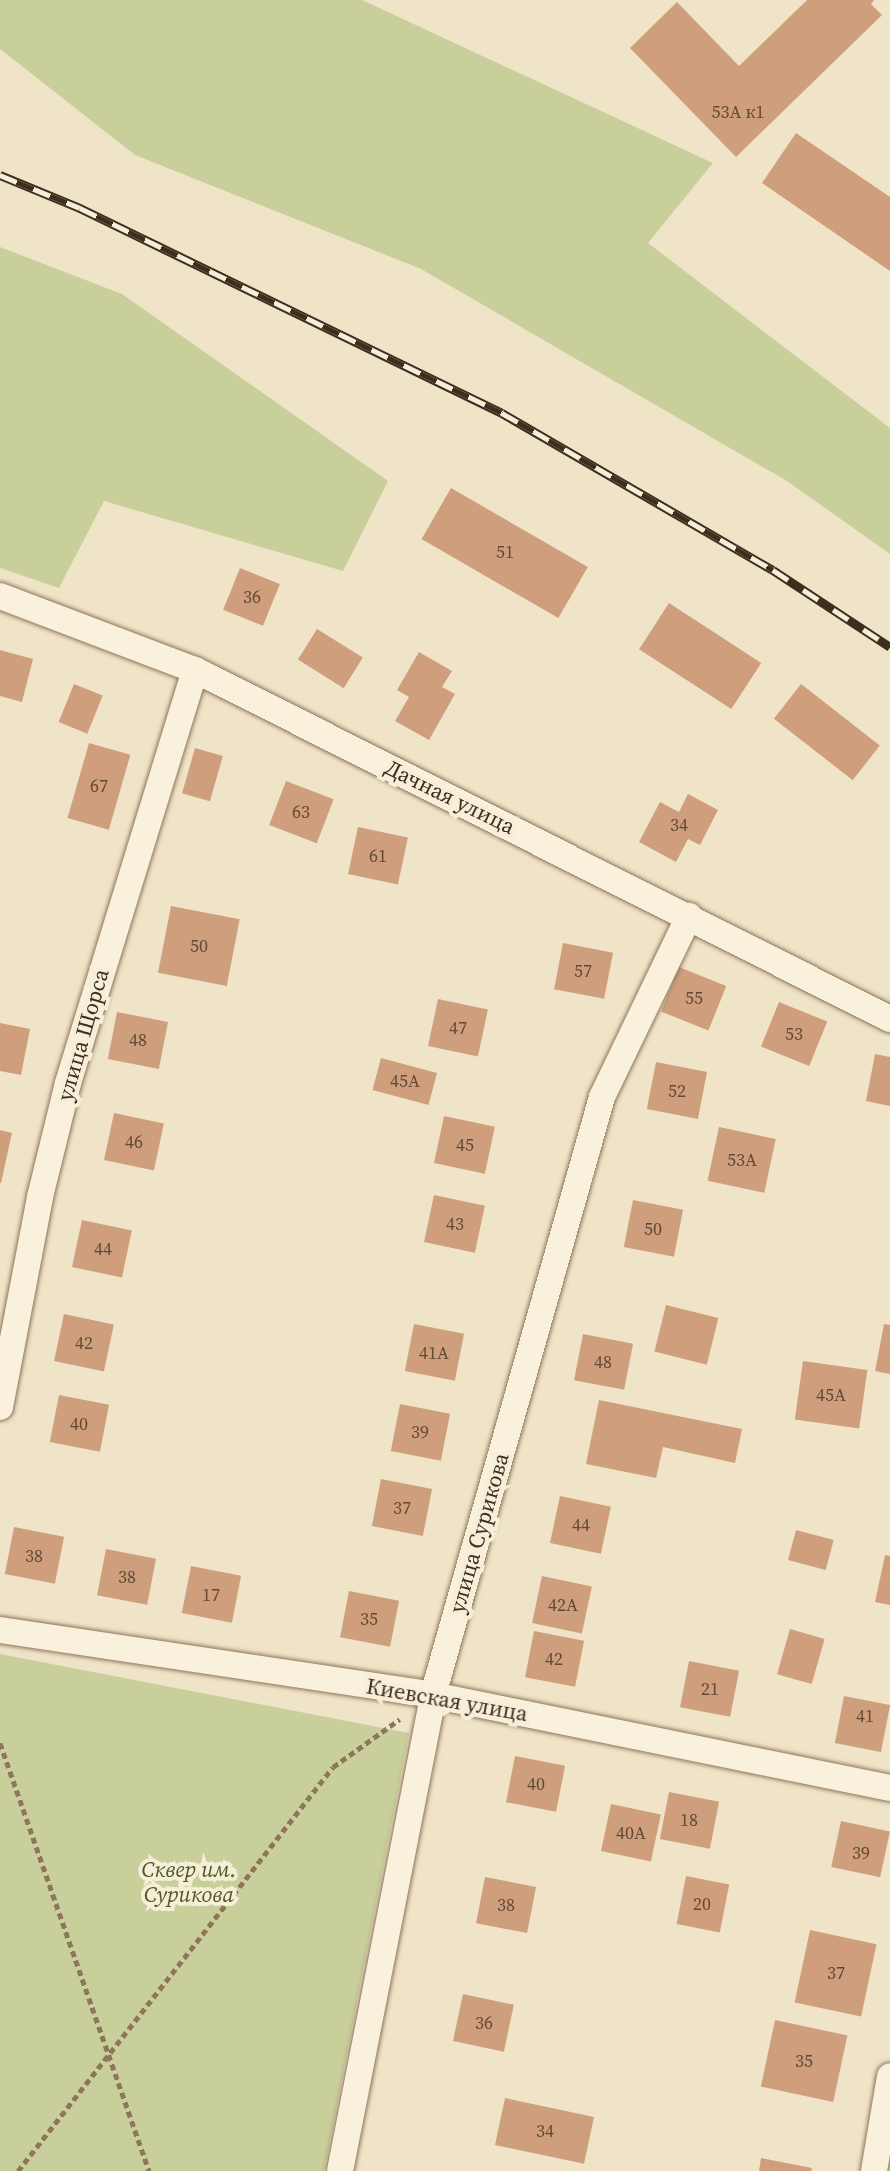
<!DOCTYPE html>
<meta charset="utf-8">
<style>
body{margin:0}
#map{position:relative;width:890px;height:2171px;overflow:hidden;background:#f0e4c8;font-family:"Source Serif 4",serif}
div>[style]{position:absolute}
.green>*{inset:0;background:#c9cf9b}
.building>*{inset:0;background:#cf9f7d;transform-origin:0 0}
.path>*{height:5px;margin-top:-2.5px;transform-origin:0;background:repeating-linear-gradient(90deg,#8d765c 0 6px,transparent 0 10px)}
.roads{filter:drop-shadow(0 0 2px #8d765c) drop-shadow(0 0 2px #8d765c)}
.minor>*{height:26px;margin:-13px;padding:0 13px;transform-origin:13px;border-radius:13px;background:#faf1dc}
.rail>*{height:9px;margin-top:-4.5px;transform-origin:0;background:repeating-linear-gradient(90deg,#f7eed8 0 18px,#3d2e20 0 36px);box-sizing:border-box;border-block:2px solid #3d2e20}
span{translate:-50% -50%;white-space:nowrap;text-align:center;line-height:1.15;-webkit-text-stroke:8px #f7eed8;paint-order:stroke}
.number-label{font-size:18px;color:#624a37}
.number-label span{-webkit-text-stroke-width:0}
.street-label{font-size:22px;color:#3d2e20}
.park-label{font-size:22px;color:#4d5a26;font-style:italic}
</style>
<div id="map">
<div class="green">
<div style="clip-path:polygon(0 0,362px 0,713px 163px,648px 243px,890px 428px,890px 554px,787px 481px,421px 269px,135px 155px,0 49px)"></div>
<div style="clip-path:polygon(0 247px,122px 294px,388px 481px,343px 571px,104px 501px,59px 588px,0 568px)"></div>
<div style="clip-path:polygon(0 1654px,409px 1733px,324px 2171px,0 2171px)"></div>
</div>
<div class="building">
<div style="clip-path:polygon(807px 0,874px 0,871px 4px,882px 15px,736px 157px,630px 48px,677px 2px,739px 66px)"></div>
<div style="clip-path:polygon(796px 133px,890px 197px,890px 271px,762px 183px)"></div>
<div style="left:451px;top:488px;width:158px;height:59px;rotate:30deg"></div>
<div style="left:240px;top:568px;width:43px;height:45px;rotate:22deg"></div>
<div style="left:669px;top:603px;width:110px;height:55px;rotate:33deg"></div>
<div style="left:317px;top:629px;width:54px;height:36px;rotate:32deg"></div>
<div style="clip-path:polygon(0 650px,33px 659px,22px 702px,0 696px)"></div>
<div style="clip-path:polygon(419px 652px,452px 671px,442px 687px,455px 694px,429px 740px,395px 721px,409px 697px,397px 690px)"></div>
<div style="left:74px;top:684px;width:31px;height:41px;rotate:22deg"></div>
<div style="left:801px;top:684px;width:100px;height:44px;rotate:38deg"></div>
<div style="left:89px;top:743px;width:43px;height:78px;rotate:16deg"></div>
<div style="left:195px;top:748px;width:29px;height:47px;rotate:16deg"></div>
<div style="left:286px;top:781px;width:51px;height:47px;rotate:21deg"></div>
<div style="clip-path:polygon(688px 794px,718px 810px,700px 845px,688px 839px,676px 862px,639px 842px,660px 802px,679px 812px)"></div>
<div style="left:358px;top:827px;width:51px;height:48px;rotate:12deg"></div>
<div style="left:171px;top:906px;width:70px;height:68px;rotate:11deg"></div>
<div style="left:563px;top:943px;width:51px;height:47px;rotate:11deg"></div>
<div style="left:679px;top:967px;width:51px;height:48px;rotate:22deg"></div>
<div style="left:438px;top:999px;width:51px;height:48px;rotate:12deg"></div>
<div style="left:779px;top:1002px;width:52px;height:48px;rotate:22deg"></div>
<div style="left:117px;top:1012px;width:52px;height:48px;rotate:11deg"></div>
<div style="clip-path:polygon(0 1023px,30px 1029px,21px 1075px,0 1071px)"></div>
<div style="clip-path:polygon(875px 1054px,890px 1057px,890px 1106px,866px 1101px)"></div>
<div style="left:381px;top:1058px;width:58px;height:33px;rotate:15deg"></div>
<div style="left:656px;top:1062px;width:52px;height:48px;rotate:11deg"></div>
<div style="left:114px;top:1113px;width:51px;height:48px;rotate:12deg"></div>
<div style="left:444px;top:1116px;width:52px;height:48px;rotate:12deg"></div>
<div style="left:719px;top:1127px;width:58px;height:55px;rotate:12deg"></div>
<div style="clip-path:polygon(0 1130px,12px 1133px,1px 1183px,0 1183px)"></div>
<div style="left:434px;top:1195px;width:52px;height:48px;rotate:12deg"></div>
<div style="left:633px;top:1200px;width:51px;height:48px;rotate:11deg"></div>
<div style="left:82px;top:1220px;width:51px;height:48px;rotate:12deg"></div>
<div style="left:666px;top:1305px;width:54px;height:48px;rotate:14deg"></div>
<div style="left:64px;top:1314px;width:51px;height:48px;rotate:12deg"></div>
<div style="left:414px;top:1324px;width:51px;height:48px;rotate:11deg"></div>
<div style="clip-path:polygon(884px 1324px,890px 1325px,890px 1374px,875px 1371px)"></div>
<div style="left:583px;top:1334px;width:51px;height:47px;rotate:11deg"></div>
<div style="left:803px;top:1361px;width:65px;height:59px;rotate:8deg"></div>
<div style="left:59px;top:1395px;width:51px;height:48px;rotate:11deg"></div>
<div style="clip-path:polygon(599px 1400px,742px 1429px,735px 1463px,663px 1447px,656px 1478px,586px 1464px)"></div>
<div style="left:400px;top:1404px;width:51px;height:48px;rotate:11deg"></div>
<div style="left:381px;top:1479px;width:52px;height:48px;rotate:11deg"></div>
<div style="left:560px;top:1496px;width:52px;height:48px;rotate:12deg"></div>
<div style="left:14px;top:1527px;width:51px;height:48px;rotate:11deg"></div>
<div style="left:796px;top:1530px;width:39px;height:31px;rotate:15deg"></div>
<div style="left:106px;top:1549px;width:51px;height:47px;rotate:11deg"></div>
<div style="clip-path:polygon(885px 1555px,890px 1556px,890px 1605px,875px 1602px)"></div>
<div style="left:191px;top:1566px;width:51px;height:48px;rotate:11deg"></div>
<div style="left:542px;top:1576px;width:51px;height:48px;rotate:12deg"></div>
<div style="left:349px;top:1591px;width:51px;height:47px;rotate:11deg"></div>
<div style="left:790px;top:1629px;width:36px;height:47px;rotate:16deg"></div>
<div style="left:534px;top:1631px;width:51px;height:47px;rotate:11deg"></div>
<div style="left:689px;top:1661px;width:51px;height:47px;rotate:11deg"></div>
<div style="left:844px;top:1696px;width:47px;height:48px;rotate:11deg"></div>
<div style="left:515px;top:1756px;width:51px;height:47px;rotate:11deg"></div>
<div style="left:669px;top:1792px;width:51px;height:48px;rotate:11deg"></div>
<div style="left:611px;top:1804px;width:51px;height:48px;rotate:12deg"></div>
<div style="left:841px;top:1821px;width:50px;height:47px;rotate:12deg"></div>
<div style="left:686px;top:1876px;width:44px;height:49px;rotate:11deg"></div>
<div style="left:485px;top:1877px;width:52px;height:47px;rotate:11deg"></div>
<div style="left:810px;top:1930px;width:68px;height:74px;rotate:12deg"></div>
<div style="left:463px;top:1994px;width:52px;height:48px;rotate:12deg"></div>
<div style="left:775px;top:2020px;width:74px;height:68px;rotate:12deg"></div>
<div style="left:505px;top:2098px;width:91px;height:48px;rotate:12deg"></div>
<div style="clip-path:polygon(761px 2158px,812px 2168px,811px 2171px,759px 2171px)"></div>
</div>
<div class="path">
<div style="left:0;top:1743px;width:453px;rotate:70.8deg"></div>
<div style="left:18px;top:2171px;width:512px;rotate:-52.06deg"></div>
<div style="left:333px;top:1767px;width:82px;rotate:-35.6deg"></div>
</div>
<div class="roads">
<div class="minor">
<div style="left:0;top:596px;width:209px;rotate:20.8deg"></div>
<div style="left:195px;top:670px;width:778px;rotate:26.66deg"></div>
<div style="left:0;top:1407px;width:214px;rotate:-79.2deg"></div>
<div style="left:40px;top:1197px;width:117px;rotate:-76.2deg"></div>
<div style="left:68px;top:1083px;width:432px;rotate:-72.9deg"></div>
<div style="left:0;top:1630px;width:438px;rotate:8.5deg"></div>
<div style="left:433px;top:1695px;width:466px;rotate:11.5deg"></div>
<div style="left:340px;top:2171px;width:485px;rotate:-78.9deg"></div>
<div style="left:433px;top:1695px;width:621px;rotate:-74.22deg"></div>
<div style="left:602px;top:1097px;width:201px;rotate:-64.3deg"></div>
<div style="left:874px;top:2171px;width:96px;rotate:-80.4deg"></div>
</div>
</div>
<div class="rail">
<div style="left:0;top:175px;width:87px;rotate:22.4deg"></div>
<div style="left:80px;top:208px;width:469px;rotate:25.9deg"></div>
<div style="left:502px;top:413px;width:313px;rotate:30.1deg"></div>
<div style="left:773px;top:570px;width:140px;rotate:33.3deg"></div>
</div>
<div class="number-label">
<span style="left:738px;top:112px">53А к1</span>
<span style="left:505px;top:552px">51</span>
<span style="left:252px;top:597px">36</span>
<span style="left:99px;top:786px">67</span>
<span style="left:301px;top:812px">63</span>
<span style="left:679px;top:825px">34</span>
<span style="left:378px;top:856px">61</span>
<span style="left:199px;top:946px">50</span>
<span style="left:583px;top:971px">57</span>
<span style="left:694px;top:998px">55</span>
<span style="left:458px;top:1028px">47</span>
<span style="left:794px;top:1034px">53</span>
<span style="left:138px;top:1040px">48</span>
<span style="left:405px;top:1081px">45А</span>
<span style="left:677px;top:1091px">52</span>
<span style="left:134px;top:1142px">46</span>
<span style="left:465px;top:1145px">45</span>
<span style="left:742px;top:1160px">53А</span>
<span style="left:455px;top:1224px">43</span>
<span style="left:653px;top:1229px">50</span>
<span style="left:103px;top:1249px">44</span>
<span style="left:84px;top:1343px">42</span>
<span style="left:434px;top:1353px">41А</span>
<span style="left:603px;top:1362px">48</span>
<span style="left:831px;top:1395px">45А</span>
<span style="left:79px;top:1424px">40</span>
<span style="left:420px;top:1432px">39</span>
<span style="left:402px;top:1508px">37</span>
<span style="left:581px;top:1525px">44</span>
<span style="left:34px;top:1556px">38</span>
<span style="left:127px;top:1577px">38</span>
<span style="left:211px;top:1595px">17</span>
<span style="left:563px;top:1605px">42А</span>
<span style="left:369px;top:1619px">35</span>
<span style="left:554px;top:1659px">42</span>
<span style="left:710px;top:1689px">21</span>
<span style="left:865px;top:1716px">41</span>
<span style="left:536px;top:1784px">40</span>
<span style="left:689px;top:1820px">18</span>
<span style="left:631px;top:1833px">40А</span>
<span style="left:861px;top:1853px">39</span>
<span style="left:702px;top:1904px">20</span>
<span style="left:506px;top:1905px">38</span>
<span style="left:836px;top:1973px">37</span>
<span style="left:484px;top:2023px">36</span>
<span style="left:804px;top:2061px">35</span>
<span style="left:545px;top:2131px">34</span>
</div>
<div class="street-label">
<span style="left:450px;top:797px;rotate:26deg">Дачная улица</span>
<span style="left:83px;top:1035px;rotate:-74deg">улица Щорса</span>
<span style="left:479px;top:1533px;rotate:-74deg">улица Сурикова</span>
<span style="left:447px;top:1700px;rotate:10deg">Киевская улица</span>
</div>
<div class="park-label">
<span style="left:189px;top:1882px">Сквер им.<br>Сурикова</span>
</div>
</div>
